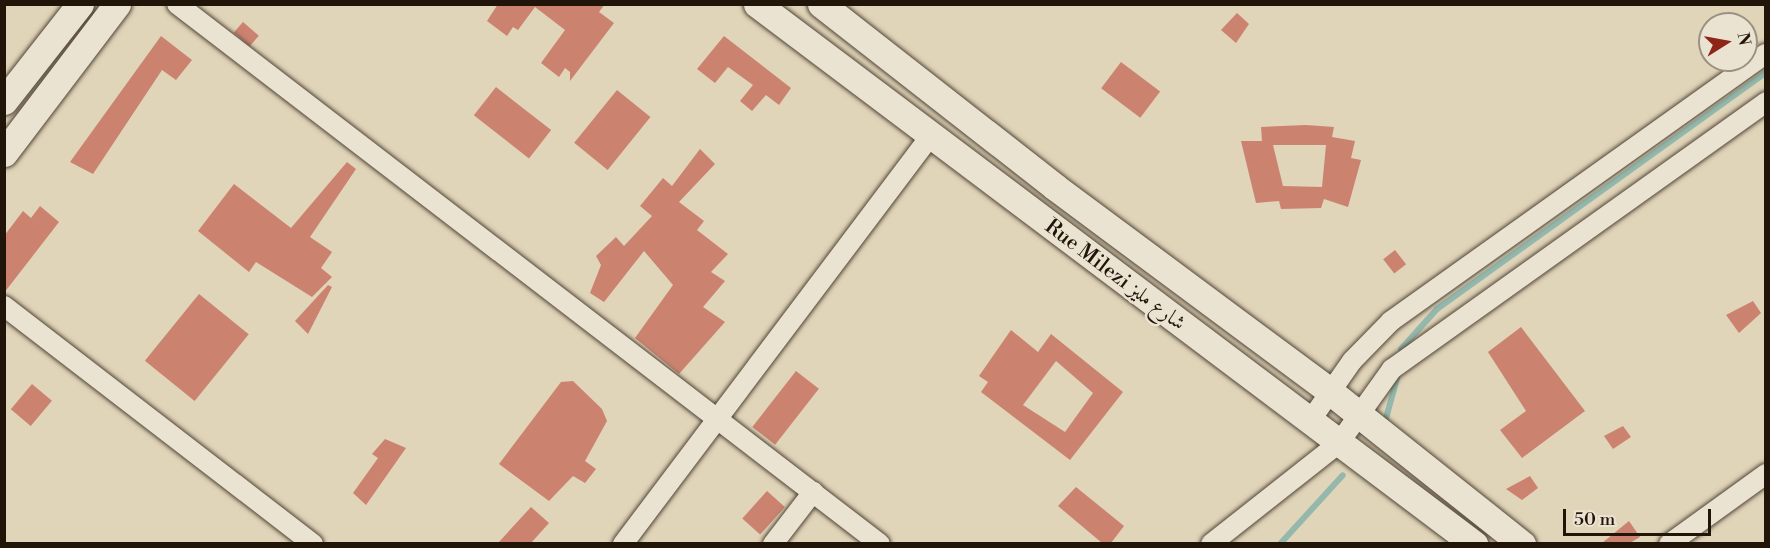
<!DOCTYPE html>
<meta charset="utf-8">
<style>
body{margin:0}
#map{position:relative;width:1770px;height:548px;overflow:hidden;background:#e0d4b9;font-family:"Libre Bodoni",Amiri,serif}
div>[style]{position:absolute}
.stream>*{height:6px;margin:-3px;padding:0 3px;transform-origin:3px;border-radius:3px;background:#94b8ac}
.building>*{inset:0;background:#cb8370;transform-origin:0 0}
.roads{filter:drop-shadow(0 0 2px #514536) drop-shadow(0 0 2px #514536)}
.street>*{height:20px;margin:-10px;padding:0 10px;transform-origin:10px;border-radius:10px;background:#ebe3d2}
.secondary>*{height:27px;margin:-13.5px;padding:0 13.5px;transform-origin:13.5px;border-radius:13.5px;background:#ebe3d2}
span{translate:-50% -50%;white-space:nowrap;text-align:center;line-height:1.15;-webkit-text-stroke:5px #ebe3d2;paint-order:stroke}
.street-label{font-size:21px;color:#21150a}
.frame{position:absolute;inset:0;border:6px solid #21150a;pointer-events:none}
.north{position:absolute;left:1698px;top:12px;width:60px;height:60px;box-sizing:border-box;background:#ebe3d2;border:2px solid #9a9182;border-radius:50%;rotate:79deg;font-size:16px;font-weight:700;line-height:24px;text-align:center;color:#21150a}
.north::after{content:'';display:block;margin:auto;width:21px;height:27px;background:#8f2418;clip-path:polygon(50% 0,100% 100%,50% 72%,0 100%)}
.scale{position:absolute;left:1563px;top:509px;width:148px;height:27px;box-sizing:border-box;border:3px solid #21150a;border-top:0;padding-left:8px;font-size:18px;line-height:21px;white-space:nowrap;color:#21150a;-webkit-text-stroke:4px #ebe3d2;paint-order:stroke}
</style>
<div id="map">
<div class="stream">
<div style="left:1401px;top:349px;width:54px;rotate:-48deg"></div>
<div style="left:1437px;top:309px;width:405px;rotate:-35.7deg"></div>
<div style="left:1385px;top:422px;width:46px;rotate:-74.7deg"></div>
<div style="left:1280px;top:544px;width:93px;rotate:-47.6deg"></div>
</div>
<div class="building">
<div style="clip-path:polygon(498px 4px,605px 4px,599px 12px,614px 23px,570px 81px,570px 72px,565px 68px,559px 77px,541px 63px,565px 30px,535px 7px,518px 30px,513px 27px,507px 36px,487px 21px)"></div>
<div style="clip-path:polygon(1237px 13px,1249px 24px,1236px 43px,1221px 30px)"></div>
<div style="left:243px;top:22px;width:21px;height:14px;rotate:41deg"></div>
<div style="clip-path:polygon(161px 36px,192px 60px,176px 80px,162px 70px,93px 174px,70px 162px)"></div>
<div style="clip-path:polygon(724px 36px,791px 88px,779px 105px,766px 95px,752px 111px,740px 101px,753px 85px,728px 67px,715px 83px,697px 69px)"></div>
<div style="left:1121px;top:62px;width:49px;height:33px;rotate:37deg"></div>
<div style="left:496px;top:87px;width:70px;height:36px;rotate:38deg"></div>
<div style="left:617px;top:90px;width:43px;height:68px;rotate:39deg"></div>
<div style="clip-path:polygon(evenodd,1306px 125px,1334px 127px,1332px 137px,1355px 141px,1351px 158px,1361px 160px,1348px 207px,1324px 199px,1321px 208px,1281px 209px,1279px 201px,1256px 203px,1241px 141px,1262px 141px,1261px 127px,1306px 125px,1273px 145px,1326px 145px,1322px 187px,1283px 186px,1273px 145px)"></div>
<div style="clip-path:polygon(700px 149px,715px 164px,679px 202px,704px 221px,697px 230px,728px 254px,711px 272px,725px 281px,703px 307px,725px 322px,679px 374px,635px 338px,673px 285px,644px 251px,604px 302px,590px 293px,601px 265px,596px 256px,616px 237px,624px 246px,652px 216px,640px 206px,663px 178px,672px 186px)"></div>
<div style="clip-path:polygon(347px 162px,356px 169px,310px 237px,332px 252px,321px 268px,332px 277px,312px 297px,256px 262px,249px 272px,198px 231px,234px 184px,291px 228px)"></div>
<div style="clip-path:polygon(40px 206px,59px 222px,4px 293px,4px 236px,23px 211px,31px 218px)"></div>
<div style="left:1395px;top:250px;width:18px;height:15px;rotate:52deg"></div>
<div style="clip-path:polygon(328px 285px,332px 287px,308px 334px,295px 321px)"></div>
<div style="left:199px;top:294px;width:64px;height:86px;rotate:39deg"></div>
<div style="clip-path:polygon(1753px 301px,1761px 313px,1739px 333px,1726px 315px)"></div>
<div style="clip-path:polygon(1521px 327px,1585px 411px,1522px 458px,1500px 430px,1526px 411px,1488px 352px)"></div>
<div style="clip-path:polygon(evenodd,1011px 330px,1038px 352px,1051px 334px,1123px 392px,1070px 460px,981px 392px,988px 382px,1009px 396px,979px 376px,1011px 330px,1056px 361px,1093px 393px,1065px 432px,1023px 405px,1056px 361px)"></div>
<div style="left:796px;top:371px;width:29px;height:71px;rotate:38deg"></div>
<div style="clip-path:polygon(573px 381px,602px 409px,607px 421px,585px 461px,596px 469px,585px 483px,573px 476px,549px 501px,499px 464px,561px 382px)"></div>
<div style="left:32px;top:384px;width:26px;height:33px;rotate:40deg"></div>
<div style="clip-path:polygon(1623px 426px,1631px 437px,1613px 449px,1604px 436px)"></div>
<div style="clip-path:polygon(385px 439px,406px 448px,366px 505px,353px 493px,378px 458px,372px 454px)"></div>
<div style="clip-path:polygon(1530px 476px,1538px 488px,1522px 500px,1506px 489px)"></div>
<div style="clip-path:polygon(1076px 487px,1124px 526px,1111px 543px,1102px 543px,1058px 506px)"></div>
<div style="left:767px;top:491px;width:24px;height:37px;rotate:42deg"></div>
<div style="clip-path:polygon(531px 507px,549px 523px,531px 543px,498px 543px)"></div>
<div style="clip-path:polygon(1629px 521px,1640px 537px,1630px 543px,1602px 543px)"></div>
</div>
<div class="roads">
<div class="street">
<div style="left:177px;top:4px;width:886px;rotate:37.53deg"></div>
<div style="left:4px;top:306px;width:390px;rotate:37.6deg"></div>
<div style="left:1310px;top:421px;width:73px;rotate:-55deg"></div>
<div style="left:1352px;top:361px;width:56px;rotate:-45.7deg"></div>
<div style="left:1391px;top:321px;width:460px;rotate:-35.5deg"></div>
<div style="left:623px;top:544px;width:513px;rotate:-53deg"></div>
<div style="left:773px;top:544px;width:66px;rotate:-52.4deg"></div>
<div style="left:1211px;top:544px;width:163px;rotate:-38.3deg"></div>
<div style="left:1339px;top:443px;width:91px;rotate:-54.4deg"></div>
<div style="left:1392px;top:369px;width:460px;rotate:-35.5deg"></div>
<div style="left:1669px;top:544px;width:120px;rotate:-35.8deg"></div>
</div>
<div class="secondary">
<div style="left:757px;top:4px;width:898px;rotate:36.98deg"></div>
<div style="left:821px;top:4px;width:297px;rotate:38deg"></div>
<div style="left:1055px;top:187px;width:345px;rotate:36.6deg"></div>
<div style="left:1332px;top:393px;width:243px;rotate:38.5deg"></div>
<div style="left:4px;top:101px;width:123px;rotate:-51.9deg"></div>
<div style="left:4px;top:153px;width:187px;rotate:-52.8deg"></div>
</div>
</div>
<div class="street-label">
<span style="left:1115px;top:275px;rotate:37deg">Rue Milezi شارع مليز</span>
</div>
<div class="frame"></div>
<div class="north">N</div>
<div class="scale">50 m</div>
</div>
